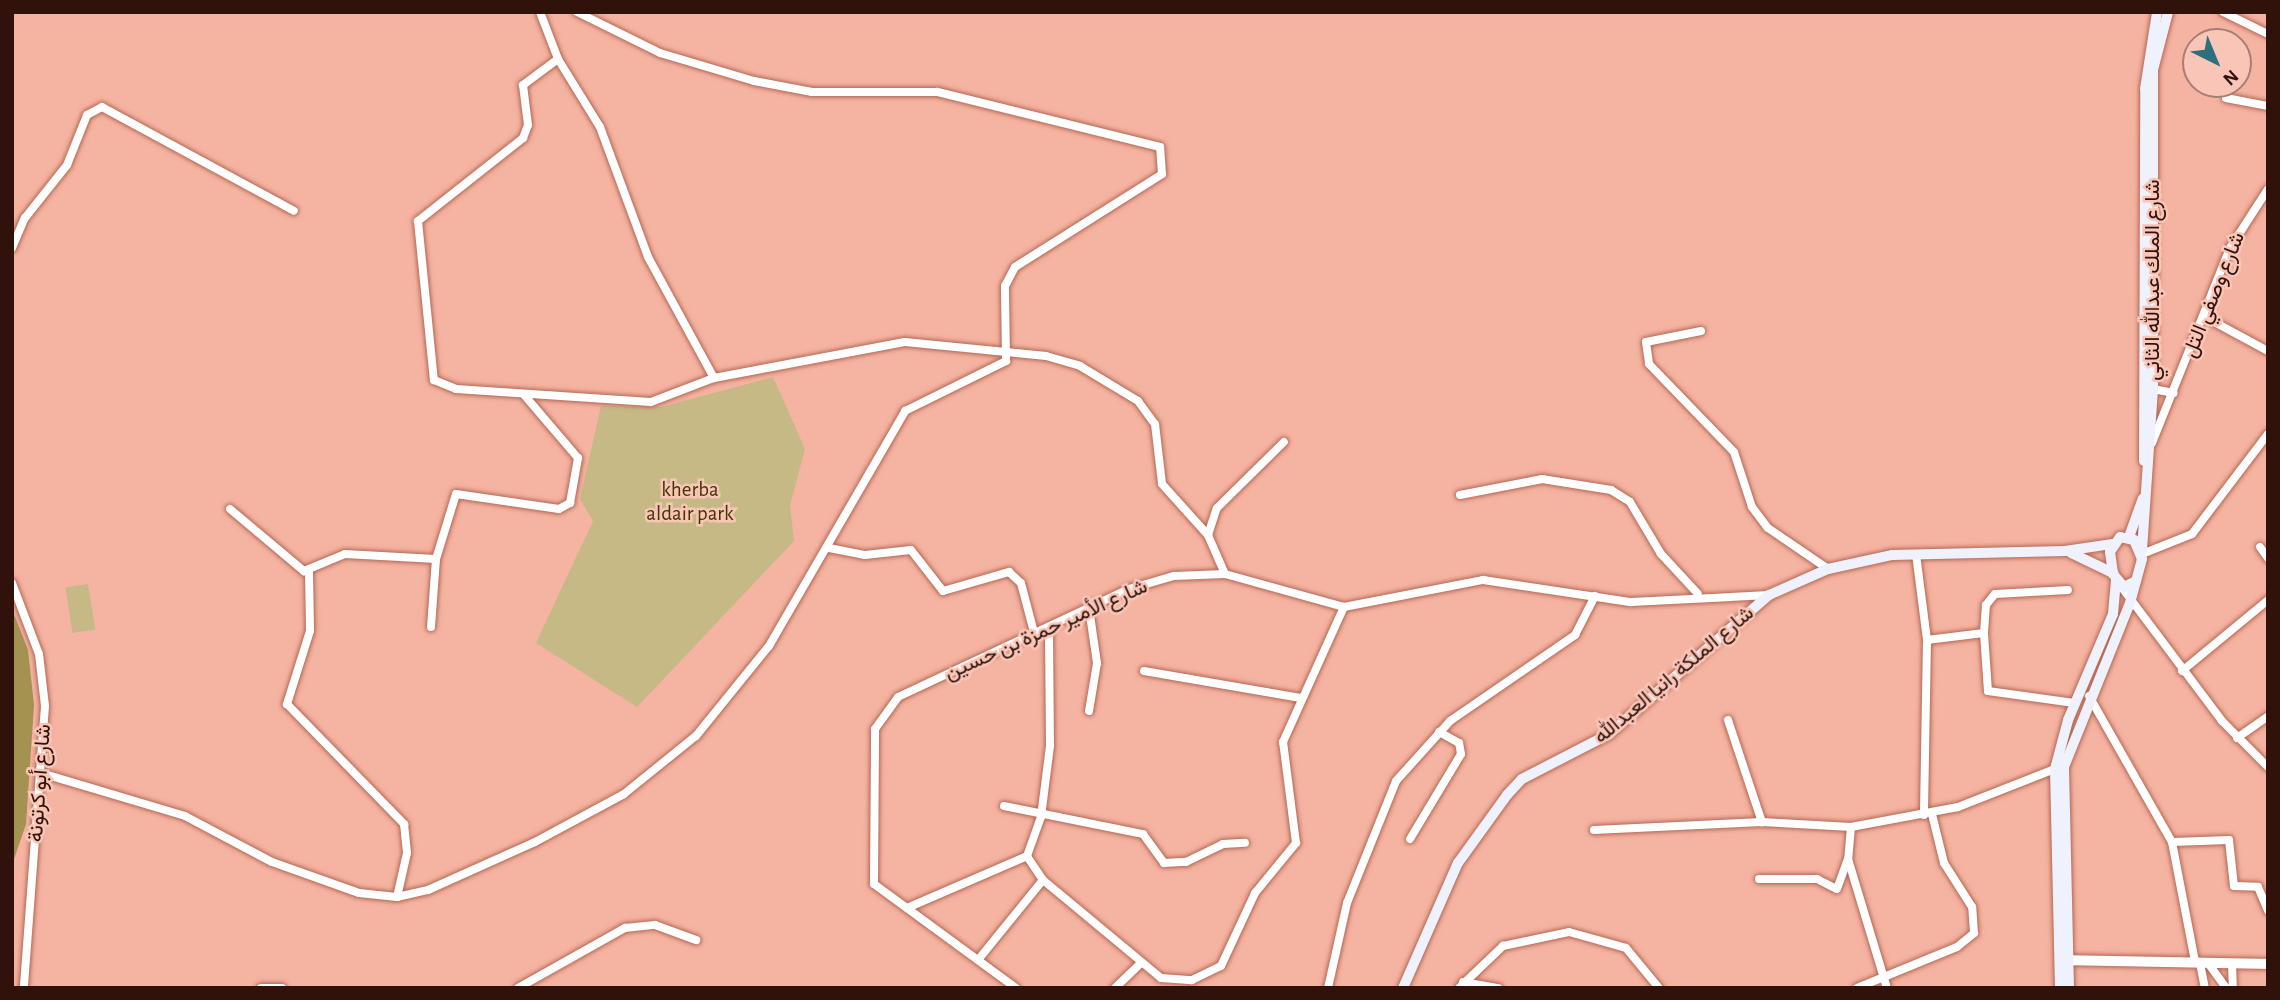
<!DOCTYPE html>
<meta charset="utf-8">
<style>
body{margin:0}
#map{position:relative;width:2280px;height:1000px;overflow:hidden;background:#f5b3a1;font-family:"Alegreya Sans",Vazirmatn,sans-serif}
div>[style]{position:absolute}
.green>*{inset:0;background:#c6b986;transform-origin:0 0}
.forest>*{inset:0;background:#a39250}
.roads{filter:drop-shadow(0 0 2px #b46854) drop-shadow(0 0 2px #b46854)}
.minor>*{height:8px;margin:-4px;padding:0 4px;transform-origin:4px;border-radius:4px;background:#fff}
.tertiary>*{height:10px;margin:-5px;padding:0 5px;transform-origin:5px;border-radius:5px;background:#fff}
.secondary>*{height:10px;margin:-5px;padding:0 5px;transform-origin:5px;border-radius:5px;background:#eff2fd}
span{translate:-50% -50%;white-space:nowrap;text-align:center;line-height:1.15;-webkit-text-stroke:5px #f8c5b7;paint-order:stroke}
.street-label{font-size:21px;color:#30120a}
.park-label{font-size:21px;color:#423600}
.frame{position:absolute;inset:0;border:14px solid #30120a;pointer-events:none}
.north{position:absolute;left:2182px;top:28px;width:70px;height:70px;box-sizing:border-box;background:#f8c5b7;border:2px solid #a87d72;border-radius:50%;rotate:137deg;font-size:19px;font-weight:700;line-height:28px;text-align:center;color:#30120a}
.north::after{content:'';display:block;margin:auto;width:24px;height:32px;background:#2c7080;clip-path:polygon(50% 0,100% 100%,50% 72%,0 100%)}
</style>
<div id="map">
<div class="green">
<div style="clip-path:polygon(773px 377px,805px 449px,790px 505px,794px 541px,637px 707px,536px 643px,593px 521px,580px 499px,601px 406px,661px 407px)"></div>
<div style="left:88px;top:584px;width:46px;height:23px;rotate:81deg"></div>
</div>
<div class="forest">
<div style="clip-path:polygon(12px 609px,28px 650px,34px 705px,26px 824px,12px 865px)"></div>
</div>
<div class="roads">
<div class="minor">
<div style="left:540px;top:12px;width:50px;rotate:69deg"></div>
<div style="left:558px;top:59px;width:80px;rotate:58.3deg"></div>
<div style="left:600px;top:127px;width:139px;rotate:69.7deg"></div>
<div style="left:648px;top:257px;width:138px;rotate:61.4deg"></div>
<div style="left:2223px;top:12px;width:50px;rotate:26.1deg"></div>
<div style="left:558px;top:59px;width:44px;rotate:143.4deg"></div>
<div style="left:523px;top:85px;width:40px;rotate:82.9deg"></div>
<div style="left:528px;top:125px;width:14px;rotate:111deg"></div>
<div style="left:523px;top:138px;width:134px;rotate:141.7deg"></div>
<div style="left:418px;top:221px;width:160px;rotate:84.3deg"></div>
<div style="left:434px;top:380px;width:24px;rotate:22deg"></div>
<div style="left:456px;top:389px;width:195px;rotate:3.8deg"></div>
<div style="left:651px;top:402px;width:67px;rotate:-20.9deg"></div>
<div style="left:714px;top:378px;width:194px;rotate:-10.7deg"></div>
<div style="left:905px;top:342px;width:142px;rotate:5.7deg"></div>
<div style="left:1046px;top:356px;width:35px;rotate:16deg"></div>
<div style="left:1080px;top:366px;width:68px;rotate:31.1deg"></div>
<div style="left:1138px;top:401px;width:29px;rotate:54deg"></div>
<div style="left:1155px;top:424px;width:60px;rotate:83.3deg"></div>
<div style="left:1162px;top:484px;width:69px;rotate:48deg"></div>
<div style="left:2226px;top:98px;width:43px;rotate:10.8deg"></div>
<div style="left:12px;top:248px;width:33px;rotate:-67deg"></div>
<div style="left:25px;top:218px;width:68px;rotate:-51.6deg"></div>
<div style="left:67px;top:165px;width:54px;rotate:-68.2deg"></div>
<div style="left:87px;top:115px;width:17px;rotate:-28deg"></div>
<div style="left:102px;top:107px;width:218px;rotate:28.4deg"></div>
<div style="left:2205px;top:317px;width:72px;rotate:28.4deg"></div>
<div style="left:1701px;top:331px;width:56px;rotate:168.7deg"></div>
<div style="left:1646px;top:342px;width:22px;rotate:82deg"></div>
<div style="left:1649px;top:364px;width:122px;rotate:46deg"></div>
<div style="left:1734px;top:452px;width:58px;rotate:71.9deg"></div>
<div style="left:1752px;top:507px;width:26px;rotate:53deg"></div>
<div style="left:1768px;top:528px;width:73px;rotate:34.3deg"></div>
<div style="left:2153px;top:389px;width:21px;rotate:11deg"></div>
<div style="left:2152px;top:443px;width:210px;rotate:-68.2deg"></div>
<div style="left:2230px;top:248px;width:70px;rotate:-57.2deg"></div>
<div style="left:1460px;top:495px;width:84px;rotate:-11deg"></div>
<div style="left:1542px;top:479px;width:70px;rotate:9.1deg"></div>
<div style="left:1611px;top:490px;width:22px;rotate:32deg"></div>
<div style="left:1630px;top:502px;width:61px;rotate:59.2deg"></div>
<div style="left:1661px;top:554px;width:54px;rotate:47.2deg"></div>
<div style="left:230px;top:509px;width:97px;rotate:40deg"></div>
<div style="left:304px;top:571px;width:44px;rotate:-22.5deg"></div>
<div style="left:345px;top:554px;width:91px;rotate:3.1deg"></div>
<div style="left:2260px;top:547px;width:14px;rotate:54deg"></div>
<div style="left:829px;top:548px;width:37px;rotate:11deg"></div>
<div style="left:865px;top:555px;width:46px;rotate:-6.2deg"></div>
<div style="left:911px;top:550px;width:52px;rotate:52deg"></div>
<div style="left:943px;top:591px;width:69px;rotate:-16.1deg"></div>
<div style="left:1009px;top:572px;width:16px;rotate:43deg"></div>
<div style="left:1021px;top:583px;width:55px;rotate:75.2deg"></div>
<div style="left:1916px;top:554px;width:87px;rotate:82.7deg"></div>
<div style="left:1927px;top:640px;width:175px;rotate:91deg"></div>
<div style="left:2142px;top:554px;width:54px;rotate:-21.8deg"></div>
<div style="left:2192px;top:534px;width:126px;rotate:-52.8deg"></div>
<div style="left:309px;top:571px;width:60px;rotate:89deg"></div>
<div style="left:310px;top:631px;width:77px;rotate:107.5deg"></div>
<div style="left:287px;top:704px;width:168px;rotate:45.7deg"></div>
<div style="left:404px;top:824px;width:29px;rotate:84deg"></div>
<div style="left:407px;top:853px;width:45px;rotate:102.8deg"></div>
<div style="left:1225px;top:574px;width:43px;rotate:-113.6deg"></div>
<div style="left:1208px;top:535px;width:28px;rotate:-72deg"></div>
<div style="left:1217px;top:508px;width:94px;rotate:-44.6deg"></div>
<div style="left:12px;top:583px;width:76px;rotate:69.2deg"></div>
<div style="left:39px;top:654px;width:52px;rotate:83.4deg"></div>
<div style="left:45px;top:706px;width:283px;rotate:94.3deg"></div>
<div style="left:2120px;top:585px;width:170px;rotate:53.1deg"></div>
<div style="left:2222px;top:721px;width:65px;rotate:45deg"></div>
<div style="left:431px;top:627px;width:68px;rotate:-85.8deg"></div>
<div style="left:436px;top:559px;width:68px;rotate:-72.9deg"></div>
<div style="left:456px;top:494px;width:104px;rotate:8.3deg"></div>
<div style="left:559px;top:509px;width:13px;rotate:-29deg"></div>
<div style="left:570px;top:503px;width:46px;rotate:-79.9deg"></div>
<div style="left:578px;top:458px;width:82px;rotate:-130.5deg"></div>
<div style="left:1984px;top:633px;width:28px;rotate:-86deg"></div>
<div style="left:1986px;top:605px;width:14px;rotate:-51deg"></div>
<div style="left:1995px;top:594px;width:73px;rotate:-3.1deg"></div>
<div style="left:1927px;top:640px;width:57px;rotate:-7deg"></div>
<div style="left:1984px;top:633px;width:58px;rotate:86.1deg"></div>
<div style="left:1988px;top:691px;width:87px;rotate:7.9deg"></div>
<div style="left:1144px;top:671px;width:159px;rotate:9.8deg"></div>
<div style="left:2182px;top:671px;width:112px;rotate:-39.5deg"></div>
<div style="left:2089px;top:696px;width:168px;rotate:60.4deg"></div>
<div style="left:2172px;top:842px;width:122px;rotate:79.1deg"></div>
<div style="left:1089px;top:711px;width:49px;rotate:-80.5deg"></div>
<div style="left:1097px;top:663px;width:56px;rotate:-98.3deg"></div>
<div style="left:1728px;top:720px;width:108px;rotate:71.6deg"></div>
<div style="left:2237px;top:738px;width:38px;rotate:-35deg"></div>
<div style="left:41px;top:773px;width:150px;rotate:16.6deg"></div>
<div style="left:185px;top:816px;width:98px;rotate:27.9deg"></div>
<div style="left:272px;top:862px;width:92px;rotate:19.6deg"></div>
<div style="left:359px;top:893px;width:38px;rotate:6deg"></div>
<div style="left:397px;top:897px;width:32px;rotate:-13deg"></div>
<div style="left:428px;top:890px;width:117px;rotate:-24.2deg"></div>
<div style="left:535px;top:842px;width:101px;rotate:-28.3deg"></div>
<div style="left:624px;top:794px;width:92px;rotate:-38.9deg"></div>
<div style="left:696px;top:736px;width:116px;rotate:-51deg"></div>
<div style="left:769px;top:646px;width:272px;rotate:-59.9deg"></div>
<div style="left:905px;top:411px;width:113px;rotate:-26.3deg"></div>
<div style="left:1006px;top:361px;width:75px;rotate:-90.8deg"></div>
<div style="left:1005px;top:286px;width:21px;rotate:-62deg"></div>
<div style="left:1015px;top:267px;width:174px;rotate:-32.3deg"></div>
<div style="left:1162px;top:174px;width:27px;rotate:-94deg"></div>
<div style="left:1160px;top:147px;width:230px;rotate:-166.1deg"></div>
<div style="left:937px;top:92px;width:125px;rotate:180deg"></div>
<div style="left:812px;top:92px;width:59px;rotate:-169.3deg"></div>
<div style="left:754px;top:81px;width:98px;rotate:-163.4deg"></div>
<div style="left:660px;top:53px;width:93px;rotate:-153.7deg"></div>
<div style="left:1004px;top:806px;width:142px;rotate:11.4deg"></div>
<div style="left:1143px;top:834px;width:36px;rotate:54deg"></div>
<div style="left:1164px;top:863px;width:22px;rotate:-3deg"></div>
<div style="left:1186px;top:862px;width:41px;rotate:-25.9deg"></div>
<div style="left:1223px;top:844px;width:22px;rotate:-3deg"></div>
<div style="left:1851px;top:827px;width:32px;rotate:95deg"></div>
<div style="left:1848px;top:859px;width:135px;rotate:73.2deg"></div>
<div style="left:1594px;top:830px;width:168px;rotate:-2.7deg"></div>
<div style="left:1762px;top:822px;width:89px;rotate:3.2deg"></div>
<div style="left:1851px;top:827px;width:109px;rotate:-10.6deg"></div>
<div style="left:1958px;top:807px;width:104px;rotate:-21.4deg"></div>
<div style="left:1410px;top:839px;width:99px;rotate:-59deg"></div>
<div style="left:1461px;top:754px;width:11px;rotate:-100deg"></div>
<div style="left:1459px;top:743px;width:23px;rotate:-151deg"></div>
<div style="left:2172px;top:842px;width:57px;rotate:-2deg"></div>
<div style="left:2229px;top:840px;width:46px;rotate:83.8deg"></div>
<div style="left:2234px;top:886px;width:24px;rotate:2deg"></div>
<div style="left:2258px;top:887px;width:26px;rotate:67deg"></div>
<div style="left:1759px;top:879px;width:58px"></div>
<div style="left:1817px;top:879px;width:22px;rotate:27deg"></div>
<div style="left:1837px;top:889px;width:32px;rotate:-70deg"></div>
<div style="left:1043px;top:880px;width:153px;rotate:39.7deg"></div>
<div style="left:1161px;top:978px;width:31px;rotate:4deg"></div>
<div style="left:1192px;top:980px;width:32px;rotate:-26deg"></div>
<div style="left:1221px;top:966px;width:81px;rotate:-65deg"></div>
<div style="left:1255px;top:893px;width:65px;rotate:-50.6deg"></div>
<div style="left:1296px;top:843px;width:102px;rotate:-97.3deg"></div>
<div style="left:1283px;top:742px;width:148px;rotate:-65.7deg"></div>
<div style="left:907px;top:908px;width:131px;rotate:-23.4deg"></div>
<div style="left:978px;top:960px;width:103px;rotate:-50.9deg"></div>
<div style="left:1043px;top:880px;width:29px;rotate:-124deg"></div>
<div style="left:1027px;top:856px;width:41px;rotate:-70.3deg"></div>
<div style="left:1041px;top:817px;width:72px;rotate:-82.8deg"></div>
<div style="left:1050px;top:746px;width:116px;rotate:-90.5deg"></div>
<div style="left:2200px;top:963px;width:25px;rotate:79deg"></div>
<div style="left:2208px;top:963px;width:31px;rotate:54deg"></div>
<div style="left:2232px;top:963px;width:25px;rotate:88deg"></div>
<div style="left:1463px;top:982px;width:36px;rotate:10deg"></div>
<div style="left:261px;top:988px;width:21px"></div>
<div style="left:518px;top:988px;width:123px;rotate:-29.3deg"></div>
<div style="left:625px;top:928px;width:30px;rotate:-6deg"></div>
<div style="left:655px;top:925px;width:44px;rotate:20.1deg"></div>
<div style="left:1016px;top:988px;width:176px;rotate:-143.8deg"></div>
<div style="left:874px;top:884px;width:155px;rotate:-89.6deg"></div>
<div style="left:875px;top:729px;width:39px;rotate:-54deg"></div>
<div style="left:898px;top:697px;width:255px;rotate:-25.1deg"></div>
<div style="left:1129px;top:589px;width:47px;rotate:-16.1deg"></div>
<div style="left:1174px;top:576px;width:51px;rotate:-2.2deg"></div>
<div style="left:1225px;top:574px;width:123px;rotate:15.5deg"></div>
<div style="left:1344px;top:607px;width:142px;rotate:-11deg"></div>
<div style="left:1483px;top:580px;width:150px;rotate:8.5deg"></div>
<div style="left:1631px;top:602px;width:138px;rotate:-2.9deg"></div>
<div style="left:1115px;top:988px;width:33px;rotate:-44deg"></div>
<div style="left:1328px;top:988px;width:87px;rotate:-77.4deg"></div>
<div style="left:1347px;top:903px;width:131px;rotate:-68.1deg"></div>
<div style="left:1396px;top:781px;width:81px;rotate:-48deg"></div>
<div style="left:1450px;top:721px;width:152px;rotate:-34.5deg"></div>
<div style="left:1575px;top:635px;width:44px;rotate:-62.9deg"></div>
<div style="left:1459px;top:988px;width:61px;rotate:-43.7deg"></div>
<div style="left:1503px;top:946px;width:67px;rotate:-12deg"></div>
<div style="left:1569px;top:932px;width:59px;rotate:15.7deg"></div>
<div style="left:1626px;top:948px;width:52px;rotate:50.5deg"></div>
<div style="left:1857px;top:988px;width:108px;rotate:-22.3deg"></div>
<div style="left:1957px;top:947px;width:22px;rotate:-39deg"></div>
<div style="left:1974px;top:933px;width:26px;rotate:-94deg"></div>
<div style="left:1972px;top:907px;width:52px;rotate:-122.5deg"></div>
<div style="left:1944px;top:863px;width:50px;rotate:-103.8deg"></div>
</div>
<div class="tertiary">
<div style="left:2063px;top:960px;width:205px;rotate:1.1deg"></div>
</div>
<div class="secondary">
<div style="left:2144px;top:461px;width:372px;rotate:-89.8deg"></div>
<div style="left:2145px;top:89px;width:78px;rotate:-81.1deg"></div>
<div style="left:2129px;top:537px;width:41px;rotate:-70.3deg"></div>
<div style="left:2142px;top:550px;width:161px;rotate:-86.1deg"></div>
<div style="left:2153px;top:389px;width:319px;rotate:-90deg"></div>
<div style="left:2153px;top:70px;width:60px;rotate:-75.5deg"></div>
<div style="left:2071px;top:553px;width:47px;rotate:25.5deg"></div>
<div style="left:1403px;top:988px;width:137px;rotate:-66.3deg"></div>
<div style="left:1458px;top:863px;width:84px;rotate:-54.2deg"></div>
<div style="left:1507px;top:795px;width:22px;rotate:-47deg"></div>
<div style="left:1522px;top:779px;width:98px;rotate:-27.3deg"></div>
<div style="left:1609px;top:734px;width:212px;rotate:-41deg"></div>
<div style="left:1769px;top:595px;width:64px;rotate:-23.8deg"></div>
<div style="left:1828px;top:569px;width:66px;rotate:-12.3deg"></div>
<div style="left:1892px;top:555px;width:173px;rotate:-1.3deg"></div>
<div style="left:2065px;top:551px;width:48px;rotate:-8.5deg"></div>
<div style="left:2060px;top:988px;width:219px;rotate:-91.3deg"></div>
<div style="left:2055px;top:769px;width:51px;rotate:-75.1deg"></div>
<div style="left:2068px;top:720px;width:115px;rotate:-67deg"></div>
<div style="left:2113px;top:614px;width:34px;rotate:-85deg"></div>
<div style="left:2069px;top:988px;width:221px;rotate:-91.3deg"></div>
<div style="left:2064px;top:767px;width:177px;rotate:-68.1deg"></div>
<div style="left:2130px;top:603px;width:46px;rotate:-74.7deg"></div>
<div style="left:2142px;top:559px;width:21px;rotate:-113deg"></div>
<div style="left:2134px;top:540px;width:14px;rotate:-168deg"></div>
<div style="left:2120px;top:537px;width:18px;rotate:124deg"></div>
<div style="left:2110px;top:552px;width:22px;rotate:82deg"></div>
<div style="left:2113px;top:574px;width:17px;rotate:50deg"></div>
<div style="left:2124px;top:587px;width:13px;rotate:-27deg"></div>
</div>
</div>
<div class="street-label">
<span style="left:2153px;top:280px;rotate:-90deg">شارع الملك عبدالله الثاني</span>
<span style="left:2214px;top:295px;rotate:-68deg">شارع وصفي التل</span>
<span style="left:1046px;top:630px;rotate:-24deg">شارع الأمير حمزة بن حسين</span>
<span style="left:1674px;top:675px;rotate:-40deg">شارع الملكة رانيا العبدالله</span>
<span style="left:40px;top:783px;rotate:-86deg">شارع أبو كرتونة</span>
</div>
<div class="park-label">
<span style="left:690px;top:502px">kherba<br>aldair park</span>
</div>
<div class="frame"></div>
<div class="north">N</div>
</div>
